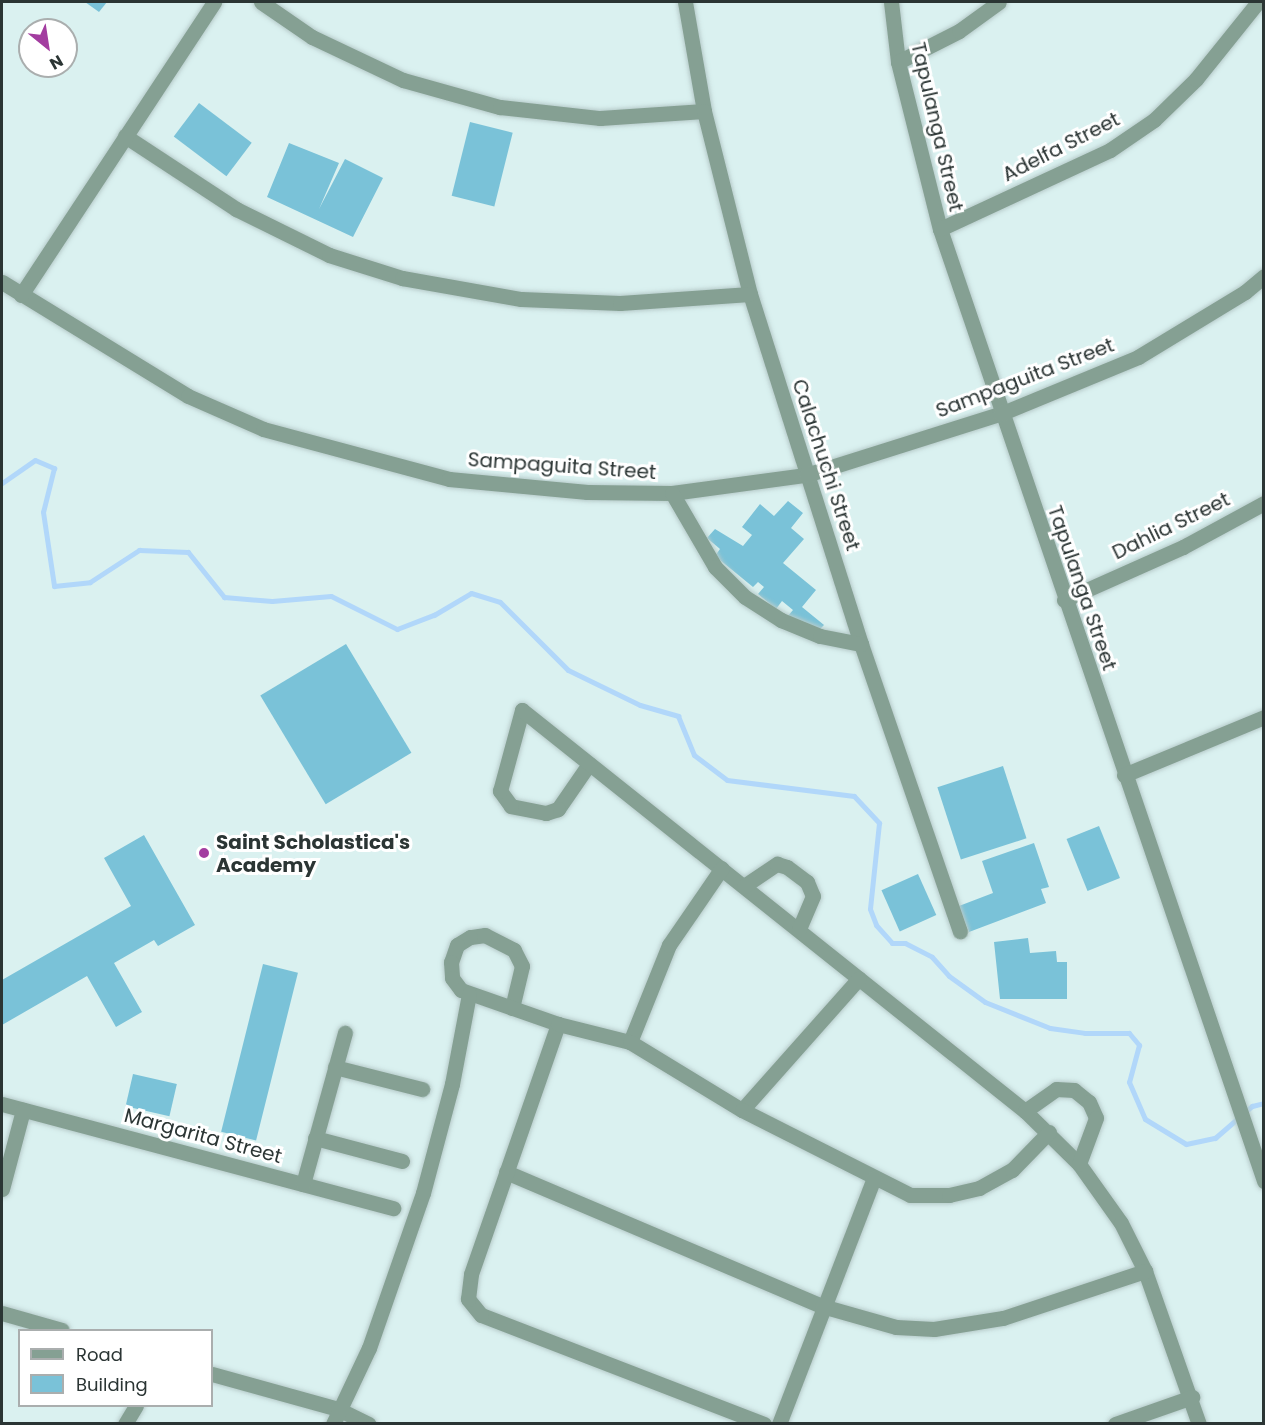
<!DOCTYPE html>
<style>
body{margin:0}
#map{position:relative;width:1265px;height:1425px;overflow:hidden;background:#daf1f0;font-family:Poppins,sans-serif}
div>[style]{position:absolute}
.stream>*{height:5px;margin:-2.5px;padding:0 2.5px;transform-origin:2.5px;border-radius:2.5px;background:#b1d7fa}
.building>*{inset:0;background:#7ac2d8;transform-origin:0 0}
.roads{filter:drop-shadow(0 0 2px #b7cbca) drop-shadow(0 0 2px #b7cbca)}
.minor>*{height:15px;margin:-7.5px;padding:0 7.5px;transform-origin:7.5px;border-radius:7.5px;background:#85a093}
.dots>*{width:16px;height:16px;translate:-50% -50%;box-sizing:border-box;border:3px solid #fff;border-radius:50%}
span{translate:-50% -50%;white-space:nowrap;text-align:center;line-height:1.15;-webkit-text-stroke:6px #fff;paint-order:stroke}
.street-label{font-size:20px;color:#2b3534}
.poi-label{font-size:20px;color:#2b3534;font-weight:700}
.left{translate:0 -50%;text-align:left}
.frame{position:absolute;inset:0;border:3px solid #2b3534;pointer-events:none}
.legend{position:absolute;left:18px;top:1329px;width:195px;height:78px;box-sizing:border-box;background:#fff;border:2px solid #aaaeae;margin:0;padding:8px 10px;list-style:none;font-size:18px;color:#2b3534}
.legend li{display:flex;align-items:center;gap:12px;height:30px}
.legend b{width:30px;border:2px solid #aaaeae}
.north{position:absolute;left:18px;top:18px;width:60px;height:60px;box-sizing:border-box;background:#fff;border:2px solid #aaaeae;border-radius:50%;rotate:150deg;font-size:16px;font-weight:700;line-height:24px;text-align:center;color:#2b3534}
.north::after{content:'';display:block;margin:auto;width:21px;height:27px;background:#a33da0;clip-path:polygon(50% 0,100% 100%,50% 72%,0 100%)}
</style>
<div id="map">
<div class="stream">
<div style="left:2px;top:483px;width:40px;rotate:-34.9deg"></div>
<div style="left:35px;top:460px;width:21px;rotate:23deg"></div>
<div style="left:54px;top:468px;width:45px;rotate:104deg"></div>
<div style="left:43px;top:512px;width:75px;rotate:81.5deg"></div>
<div style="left:54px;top:586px;width:36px;rotate:-6deg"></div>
<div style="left:90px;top:582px;width:59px;rotate:-33.1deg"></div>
<div style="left:139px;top:550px;width:49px;rotate:2.3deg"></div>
<div style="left:188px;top:552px;width:58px;rotate:51.3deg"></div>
<div style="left:224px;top:597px;width:48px;rotate:4.8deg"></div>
<div style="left:272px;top:601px;width:59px;rotate:-4.8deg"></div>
<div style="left:331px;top:596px;width:74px;rotate:26.6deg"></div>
<div style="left:397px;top:629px;width:40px;rotate:-21deg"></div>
<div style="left:434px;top:615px;width:43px;rotate:-30.7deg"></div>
<div style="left:471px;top:593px;width:30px;rotate:17deg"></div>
<div style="left:500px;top:602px;width:96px;rotate:45deg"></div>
<div style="left:568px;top:670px;width:80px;rotate:25.9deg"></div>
<div style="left:640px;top:705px;width:40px;rotate:16deg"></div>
<div style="left:678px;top:716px;width:42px;rotate:67.7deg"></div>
<div style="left:694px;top:755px;width:41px;rotate:37.1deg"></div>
<div style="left:727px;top:780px;width:128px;rotate:7.2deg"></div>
<div style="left:854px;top:796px;width:37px;rotate:47deg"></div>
<div style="left:879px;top:823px;width:86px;rotate:96deg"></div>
<div style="left:870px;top:909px;width:17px;rotate:69deg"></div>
<div style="left:876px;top:925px;width:24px;rotate:48deg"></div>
<div style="left:892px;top:943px;width:13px"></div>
<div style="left:905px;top:943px;width:30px;rotate:27deg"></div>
<div style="left:932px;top:957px;width:25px;rotate:48deg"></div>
<div style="left:949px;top:976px;width:44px;rotate:35.8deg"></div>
<div style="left:985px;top:1002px;width:70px;rotate:21.8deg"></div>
<div style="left:1050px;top:1028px;width:35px;rotate:8deg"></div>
<div style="left:1085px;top:1033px;width:44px"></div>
<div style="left:1129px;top:1033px;width:16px;rotate:50deg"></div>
<div style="left:1139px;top:1045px;width:38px;rotate:105deg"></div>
<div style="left:1129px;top:1082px;width:40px;rotate:66.6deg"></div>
<div style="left:1145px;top:1119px;width:48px;rotate:31.4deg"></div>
<div style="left:1186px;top:1144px;width:30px;rotate:-12deg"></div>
<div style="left:1215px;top:1138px;width:49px;rotate:-40.9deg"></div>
<div style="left:1252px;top:1106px;width:12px;rotate:-14deg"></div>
</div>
<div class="building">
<div style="clip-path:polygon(85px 2px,107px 2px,99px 12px)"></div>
<div style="left:199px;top:103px;width:66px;height:42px;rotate:37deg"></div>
<div style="left:470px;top:122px;width:44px;height:76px;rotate:14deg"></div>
<div style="clip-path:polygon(289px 143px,339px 163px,319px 209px,345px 159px,383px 178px,353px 237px,267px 197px)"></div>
<div style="clip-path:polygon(788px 501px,803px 513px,791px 528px,804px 539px,783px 563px,816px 590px,802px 607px,824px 625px,819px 630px,788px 616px,793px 610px,782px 601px,776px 609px,758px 594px,764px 587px,758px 582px,753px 587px,715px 556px,720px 549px,707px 538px,715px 529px,743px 546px,752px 535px,742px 527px,760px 504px,774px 516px)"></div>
<div style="left:346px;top:644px;width:127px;height:100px;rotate:59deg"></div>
<div style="left:1003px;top:766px;width:76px;height:69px;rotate:72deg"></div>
<div style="left:1099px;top:826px;width:56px;height:35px;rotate:68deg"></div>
<div style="clip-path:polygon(144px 835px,195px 925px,158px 946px,154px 940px,114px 963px,142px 1012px,116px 1027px,87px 976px,2px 1025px,2px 980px,131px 906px,104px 858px)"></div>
<div style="clip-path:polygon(1034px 843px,1049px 887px,1041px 889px,1046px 903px,969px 932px,959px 906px,993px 893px,982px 861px)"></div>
<div style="left:918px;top:874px;width:45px;height:40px;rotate:66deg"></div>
<div style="clip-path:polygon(1028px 938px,1030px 953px,1056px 951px,1057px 962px,1067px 962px,1067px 999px,1000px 999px,994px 942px)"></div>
<div style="left:263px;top:964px;width:36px;height:173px;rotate:14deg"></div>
<div style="left:133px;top:1074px;width:45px;height:33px;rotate:13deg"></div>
</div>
<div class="roads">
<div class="minor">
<div style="left:261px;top:2px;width:62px;rotate:34.5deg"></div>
<div style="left:312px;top:37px;width:101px;rotate:25.3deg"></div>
<div style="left:403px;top:80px;width:101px;rotate:15.6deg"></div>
<div style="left:500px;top:107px;width:101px;rotate:6.3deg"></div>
<div style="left:600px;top:118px;width:104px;rotate:-3.9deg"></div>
<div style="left:685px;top:2px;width:111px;rotate:80.1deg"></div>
<div style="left:704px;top:111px;width:189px;rotate:75.9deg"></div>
<div style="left:750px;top:294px;width:367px;rotate:72.4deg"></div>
<div style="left:861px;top:644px;width:304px;rotate:71deg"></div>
<div style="left:891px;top:2px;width:60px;rotate:83.3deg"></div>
<div style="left:898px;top:62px;width:172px;rotate:75.9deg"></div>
<div style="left:940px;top:229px;width:1006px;rotate:71.2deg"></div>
<div style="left:898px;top:62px;width:68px;rotate:-26.9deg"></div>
<div style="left:959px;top:31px;width:49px;rotate:-35.9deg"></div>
<div style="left:125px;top:136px;width:133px;rotate:33.3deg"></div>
<div style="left:236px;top:209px;width:104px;rotate:26.3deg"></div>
<div style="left:329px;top:255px;width:77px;rotate:17.5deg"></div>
<div style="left:402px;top:278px;width:121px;rotate:10deg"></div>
<div style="left:521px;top:299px;width:99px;rotate:2.3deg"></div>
<div style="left:620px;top:303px;width:130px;rotate:-4deg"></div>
<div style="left:940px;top:229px;width:187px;rotate:-24.9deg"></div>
<div style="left:1110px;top:150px;width:53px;rotate:-34.3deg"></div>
<div style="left:1154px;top:120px;width:59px;rotate:-44.3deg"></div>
<div style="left:1196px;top:79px;width:99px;rotate:-51.2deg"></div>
<div style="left:2px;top:282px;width:218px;rotate:31.5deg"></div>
<div style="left:188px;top:396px;width:82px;rotate:23.7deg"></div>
<div style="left:263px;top:429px;width:193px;rotate:15deg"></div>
<div style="left:449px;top:479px;width:139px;rotate:5.4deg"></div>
<div style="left:587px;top:492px;width:85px;rotate:0.7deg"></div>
<div style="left:672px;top:493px;width:135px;rotate:-7.7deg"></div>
<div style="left:806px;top:475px;width:203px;rotate:-17.5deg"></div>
<div style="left:1000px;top:414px;width:149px;rotate:-22.4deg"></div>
<div style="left:1138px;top:357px;width:125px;rotate:-31.3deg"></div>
<div style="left:1245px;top:292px;width:25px;rotate:-40deg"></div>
<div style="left:21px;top:295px;width:351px;rotate:-56.6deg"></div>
<div style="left:672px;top:493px;width:86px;rotate:59.8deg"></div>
<div style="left:715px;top:567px;width:42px;rotate:45deg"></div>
<div style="left:745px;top:597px;width:43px;rotate:32.6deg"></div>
<div style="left:781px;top:620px;width:42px;rotate:22.3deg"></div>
<div style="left:820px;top:636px;width:42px;rotate:11deg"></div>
<div style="left:1064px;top:600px;width:130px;rotate:-24deg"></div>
<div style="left:1183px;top:547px;width:92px;rotate:-28.5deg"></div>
<div style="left:589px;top:764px;width:55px;rotate:124.6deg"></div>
<div style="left:558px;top:809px;width:13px;rotate:162deg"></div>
<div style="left:546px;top:813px;width:36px;rotate:-169deg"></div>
<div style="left:511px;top:806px;width:19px;rotate:-126deg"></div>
<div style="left:500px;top:791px;width:84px;rotate:-74.8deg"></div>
<div style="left:522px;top:710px;width:643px;rotate:38.56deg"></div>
<div style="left:1025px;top:1111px;width:76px;rotate:44.5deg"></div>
<div style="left:1079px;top:1164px;width:72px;rotate:54.6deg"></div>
<div style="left:1121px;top:1223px;width:54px;rotate:63.4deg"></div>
<div style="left:1145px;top:1271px;width:162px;rotate:70.6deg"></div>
<div style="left:1124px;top:775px;width:152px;rotate:-22.5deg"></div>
<div style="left:744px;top:886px;width:40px;rotate:-34deg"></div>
<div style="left:777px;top:864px;width:10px;rotate:17deg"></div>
<div style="left:787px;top:867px;width:25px;rotate:37deg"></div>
<div style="left:807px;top:882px;width:15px;rotate:67deg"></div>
<div style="left:813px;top:896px;width:36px;rotate:113deg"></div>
<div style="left:512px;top:1008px;width:43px;rotate:-76.6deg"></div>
<div style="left:522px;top:966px;width:18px;rotate:-117deg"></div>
<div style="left:514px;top:950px;width:33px;rotate:-153deg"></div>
<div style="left:485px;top:935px;width:15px;rotate:172deg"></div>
<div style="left:470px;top:937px;width:15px;rotate:148deg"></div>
<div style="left:457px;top:945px;width:18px;rotate:109deg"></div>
<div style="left:451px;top:962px;width:16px;rotate:86deg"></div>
<div style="left:452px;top:978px;width:15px;rotate:53deg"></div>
<div style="left:461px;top:990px;width:103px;rotate:19.3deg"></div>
<div style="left:630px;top:1042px;width:105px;rotate:-68.1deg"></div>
<div style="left:669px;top:945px;width:93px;rotate:-55.5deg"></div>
<div style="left:335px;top:1067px;width:90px;rotate:14.2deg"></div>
<div style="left:2px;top:1104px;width:405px;rotate:14.9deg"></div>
<div style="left:742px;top:1110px;width:176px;rotate:-48.4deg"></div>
<div style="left:1025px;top:1111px;width:38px;rotate:-35deg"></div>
<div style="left:1056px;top:1089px;width:18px;rotate:3deg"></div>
<div style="left:1074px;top:1090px;width:19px;rotate:39deg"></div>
<div style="left:1089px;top:1102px;width:17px;rotate:66deg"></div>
<div style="left:1096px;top:1118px;width:49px;rotate:110.3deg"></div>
<div style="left:315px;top:1138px;width:90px;rotate:14.8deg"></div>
<div style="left:506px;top:1172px;width:343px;rotate:23deg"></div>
<div style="left:822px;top:1306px;width:77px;rotate:15.8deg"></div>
<div style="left:896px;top:1327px;width:38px;rotate:3deg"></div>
<div style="left:934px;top:1329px;width:70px;rotate:-9.1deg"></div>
<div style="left:1003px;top:1318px;width:150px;rotate:-18.3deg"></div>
<div style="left:303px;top:1184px;width:157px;rotate:-74.5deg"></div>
<div style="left:2px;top:1189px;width:82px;rotate:-75.1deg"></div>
<div style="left:2px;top:1313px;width:62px;rotate:15.8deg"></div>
<div style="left:212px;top:1374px;width:131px;rotate:15.5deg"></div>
<div style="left:338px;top:1409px;width:34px;rotate:26deg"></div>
<div style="left:125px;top:1424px;width:21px;rotate:-59deg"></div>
<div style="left:333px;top:1424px;width:84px;rotate:-64.7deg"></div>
<div style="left:369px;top:1348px;width:164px;rotate:-70.8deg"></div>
<div style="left:423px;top:1193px;width:113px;rotate:-75.1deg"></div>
<div style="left:452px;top:1084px;width:92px;rotate:-79.3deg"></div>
<div style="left:764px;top:1424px;width:303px;rotate:-158.9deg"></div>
<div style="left:481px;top:1315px;width:21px;rotate:-129deg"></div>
<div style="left:468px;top:1299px;width:25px;rotate:-83deg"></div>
<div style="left:471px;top:1274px;width:265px;rotate:-70.8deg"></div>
<div style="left:558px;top:1024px;width:74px;rotate:14deg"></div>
<div style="left:630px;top:1042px;width:131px;rotate:31.3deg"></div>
<div style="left:742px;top:1110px;width:188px;rotate:26.8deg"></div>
<div style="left:910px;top:1195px;width:39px"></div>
<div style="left:949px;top:1195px;width:31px;rotate:-13deg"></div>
<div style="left:979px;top:1188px;width:38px;rotate:-29deg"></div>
<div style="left:1012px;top:1170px;width:53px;rotate:-45.8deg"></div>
<div style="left:779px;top:1424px;width:264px;rotate:-68.9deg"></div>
<div style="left:1115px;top:1424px;width:82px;rotate:-19.3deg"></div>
</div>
</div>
<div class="dots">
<div style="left:204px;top:853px;background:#a33da0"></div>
</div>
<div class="street-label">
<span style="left:937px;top:127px;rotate:77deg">Tapulanga Street</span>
<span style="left:1061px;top:147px;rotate:-27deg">Adelfa Street</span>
<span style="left:1025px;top:378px;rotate:-21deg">Sampaguita Street</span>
<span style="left:826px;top:465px;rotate:72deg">Calachuchi Street</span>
<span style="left:562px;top:466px;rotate:4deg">Sampaguita Street</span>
<span style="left:1171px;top:526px;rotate:-26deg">Dahlia Street</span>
<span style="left:1082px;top:588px;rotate:71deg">Tapulanga Street</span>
<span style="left:203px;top:1136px;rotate:15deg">Margarita Street</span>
</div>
<div class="poi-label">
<span class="left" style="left:216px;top:854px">Saint Scholastica's<br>Academy</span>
</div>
<div class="frame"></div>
<ul class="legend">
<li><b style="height:8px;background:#85a093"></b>Road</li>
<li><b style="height:16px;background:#7ac2d8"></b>Building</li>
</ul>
<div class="north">N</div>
</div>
